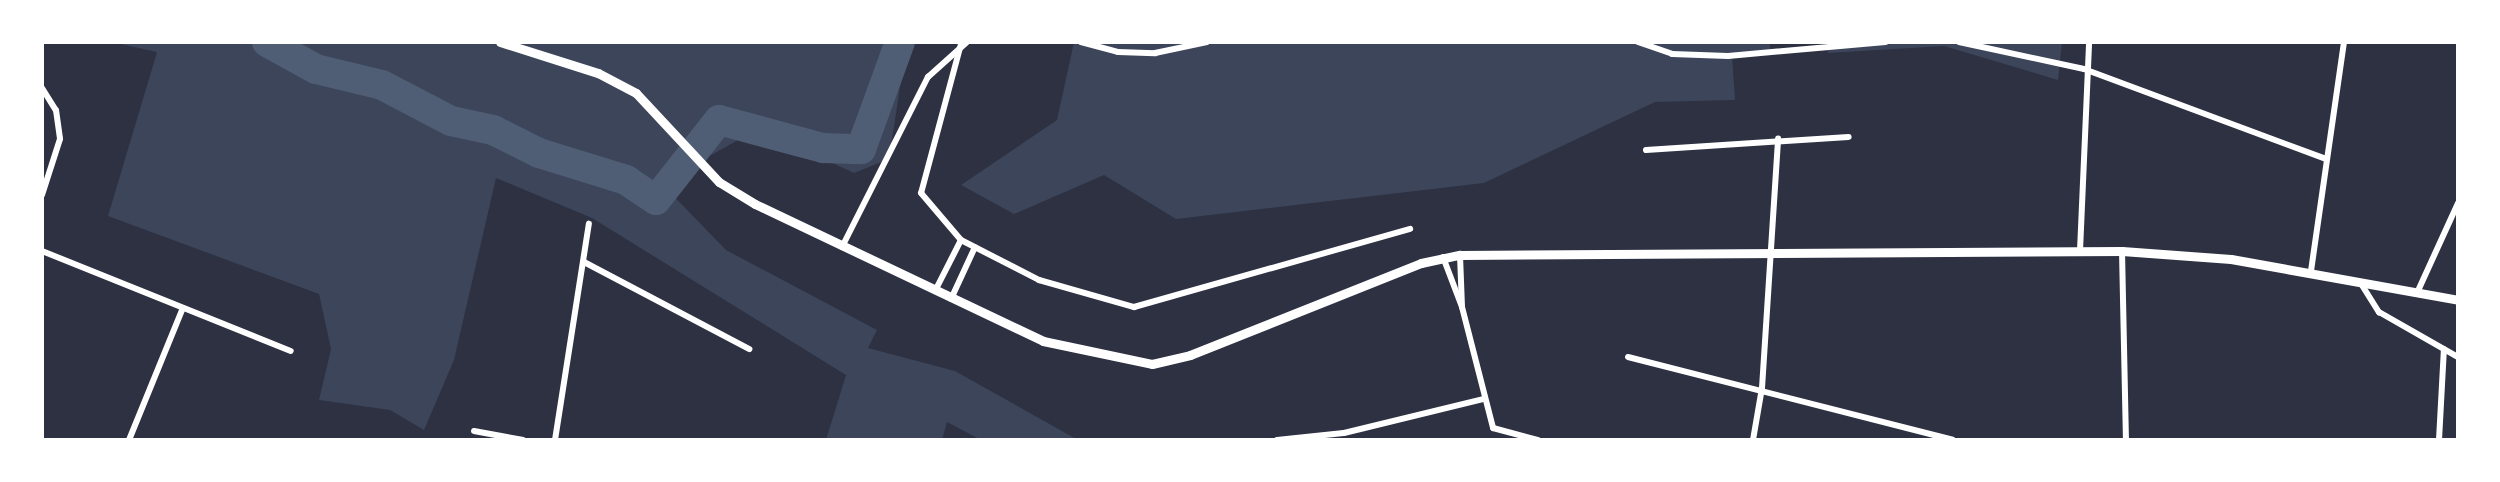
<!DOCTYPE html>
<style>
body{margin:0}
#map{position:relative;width:2500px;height:482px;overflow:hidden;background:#2d3142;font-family:"Alegreya Sans",sans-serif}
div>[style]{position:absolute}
.green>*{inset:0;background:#3c4559}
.river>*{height:30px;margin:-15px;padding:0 15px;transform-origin:15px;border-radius:15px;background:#4f5d75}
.minor>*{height:6px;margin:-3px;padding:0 3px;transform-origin:3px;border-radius:3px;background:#fff}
.tertiary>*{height:9px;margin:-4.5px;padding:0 4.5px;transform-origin:4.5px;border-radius:4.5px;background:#fff}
span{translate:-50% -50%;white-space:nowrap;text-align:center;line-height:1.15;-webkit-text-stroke:5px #fff;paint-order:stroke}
.frame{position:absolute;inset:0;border:44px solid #fff;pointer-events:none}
</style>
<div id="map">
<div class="green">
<div style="clip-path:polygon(111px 42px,916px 42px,906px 48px,889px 159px,854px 173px,758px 129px,661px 183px,726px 250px,877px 330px,868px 348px,955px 371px,1078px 440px,981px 440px,947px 422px,942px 440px,826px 440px,846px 375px,592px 218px,496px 178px,454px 360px,424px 430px,390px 410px,319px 400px,331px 349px,319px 294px,108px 216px,157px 52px)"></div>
<div style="clip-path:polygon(1074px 42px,1769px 42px,1771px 51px,1732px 55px,1735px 100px,1655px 102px,1484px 183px,1176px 219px,1104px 175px,1014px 214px,961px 185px,1057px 120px)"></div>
<div style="clip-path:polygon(1826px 42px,2062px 42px,2058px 80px,1944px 46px,1828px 53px)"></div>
</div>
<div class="river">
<div style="left:267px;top:42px;width:56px;rotate:28.9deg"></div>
<div style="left:316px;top:69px;width:68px;rotate:13.6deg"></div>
<div style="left:382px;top:85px;width:78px;rotate:27.6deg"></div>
<div style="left:451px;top:121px;width:43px;rotate:12.1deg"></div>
<div style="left:493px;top:130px;width:51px;rotate:26.6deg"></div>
<div style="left:539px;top:153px;width:91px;rotate:17.2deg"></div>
<div style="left:626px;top:180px;width:36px;rotate:34deg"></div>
<div style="left:656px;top:200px;width:102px;rotate:-51.8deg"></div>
<div style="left:719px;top:120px;width:108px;rotate:15.1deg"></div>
<div style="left:823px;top:148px;width:38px;rotate:2deg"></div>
<div style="left:861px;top:149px;width:114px;rotate:-70deg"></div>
</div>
<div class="minor">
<div style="left:1081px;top:42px;width:38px;rotate:15deg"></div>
<div style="left:1118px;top:52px;width:37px;rotate:2deg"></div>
<div style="left:1155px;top:53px;width:53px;rotate:-11.9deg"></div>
<div style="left:1638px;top:42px;width:36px;rotate:19deg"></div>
<div style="left:1672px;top:54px;width:56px;rotate:2deg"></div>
<div style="left:1728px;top:56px;width:158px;rotate:-5.1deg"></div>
<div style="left:1959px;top:42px;width:128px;rotate:12.2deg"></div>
<div style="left:2084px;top:69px;width:258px;rotate:20.4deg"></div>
<div style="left:961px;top:44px;width:154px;rotate:105deg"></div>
<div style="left:921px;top:193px;width:62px;rotate:49.6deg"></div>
<div style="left:961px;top:240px;width:88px;rotate:27.1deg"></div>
<div style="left:1039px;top:280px;width:99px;rotate:15.9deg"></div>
<div style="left:1134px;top:307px;width:287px;rotate:-15.8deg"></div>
<div style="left:42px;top:88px;width:26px;rotate:58deg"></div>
<div style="left:56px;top:110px;width:29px;rotate:82deg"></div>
<div style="left:60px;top:139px;width:59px;rotate:107.8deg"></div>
<div style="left:1646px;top:150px;width:203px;rotate:-3.7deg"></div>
<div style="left:842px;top:247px;width:191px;rotate:-63.2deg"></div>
<div style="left:928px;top:77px;width:52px;rotate:-41.9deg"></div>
<div style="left:42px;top:251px;width:268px;rotate:21.9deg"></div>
<div style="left:2080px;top:251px;width:209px;rotate:-87.5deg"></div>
<div style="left:2122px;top:251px;width:189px;rotate:88.8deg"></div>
<div style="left:1460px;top:255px;width:52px;rotate:87.8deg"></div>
<div style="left:1443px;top:257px;width:53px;rotate:69.2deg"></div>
<div style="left:1462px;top:307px;width:125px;rotate:75.6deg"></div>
<div style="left:1493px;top:428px;width:47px;rotate:14.9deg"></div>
<div style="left:584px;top:262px;width:187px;rotate:27.8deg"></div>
<div style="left:2311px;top:271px;width:231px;rotate:-81.8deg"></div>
<div style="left:2360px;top:282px;width:36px;rotate:58deg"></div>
<div style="left:2379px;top:312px;width:91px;rotate:29.7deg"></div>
<div style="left:935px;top:291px;width:57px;rotate:-63deg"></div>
<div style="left:2417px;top:293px;width:99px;rotate:-65.5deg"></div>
<div style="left:951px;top:299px;width:57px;rotate:-65.2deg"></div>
<div style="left:1628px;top:357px;width:335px;rotate:14.3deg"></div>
<div style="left:474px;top:431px;width:50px;rotate:10.4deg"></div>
<div style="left:129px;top:440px;width:140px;rotate:-67.8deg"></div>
<div style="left:555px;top:440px;width:219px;rotate:-81.1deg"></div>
<div style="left:1277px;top:440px;width:67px;rotate:-6deg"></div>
<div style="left:1344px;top:433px;width:143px;rotate:-13.7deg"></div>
<div style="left:1753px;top:440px;width:53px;rotate:-80.2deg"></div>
<div style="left:1762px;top:388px;width:250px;rotate:-86.3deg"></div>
<div style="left:2439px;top:440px;width:91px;rotate:-86.9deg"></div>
</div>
<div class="tertiary">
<div style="left:500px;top:42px;width:103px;rotate:17.6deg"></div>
<div style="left:598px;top:73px;width:43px;rotate:27.8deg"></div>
<div style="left:636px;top:93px;width:122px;rotate:47deg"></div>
<div style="left:719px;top:182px;width:42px;rotate:31.4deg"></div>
<div style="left:755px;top:204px;width:319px;rotate:25.4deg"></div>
<div style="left:1043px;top:341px;width:111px;rotate:11.9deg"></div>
<div style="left:1152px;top:364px;width:39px;rotate:-13deg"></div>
<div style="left:1190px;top:355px;width:249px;rotate:-21.7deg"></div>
<div style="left:1421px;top:263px;width:40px;rotate:-12deg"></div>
<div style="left:1460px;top:255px;width:662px;rotate:-0.35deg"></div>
<div style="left:2122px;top:251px;width:109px;rotate:4.2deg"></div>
<div style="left:2231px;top:259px;width:231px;rotate:10.2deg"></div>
</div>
<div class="frame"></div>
</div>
